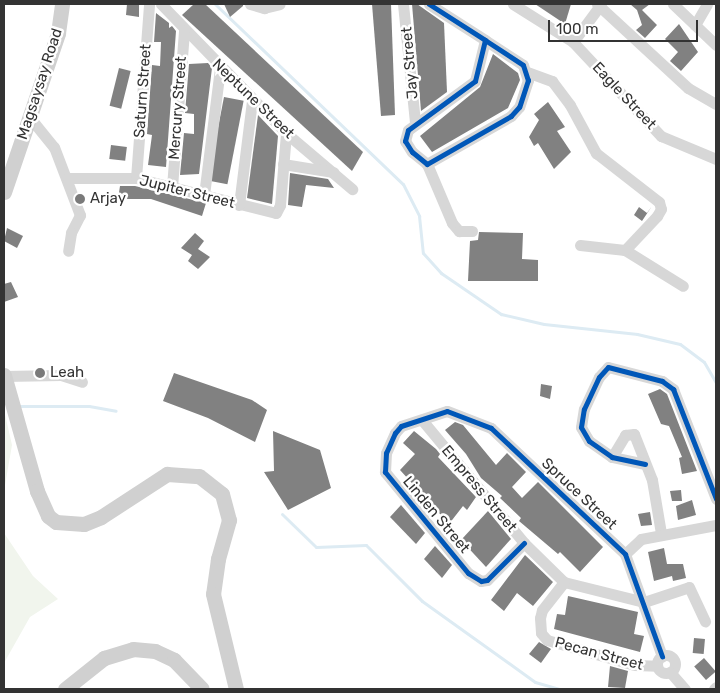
<!DOCTYPE html>
<style>
body{margin:0}
#map{position:relative;width:720px;height:693px;overflow:hidden;background:#fff;font-family:Rubik,sans-serif}
div>[style]{position:absolute}
.green>*{inset:0;background:#f1f5ed}
.stream>*{height:3px;margin:-1.5px;padding:0 1.5px;transform-origin:1.5px;border-radius:1.5px;background:#ddebf3}
.building>*{inset:0;background:#818181;transform-origin:0 0}
.street>*{height:11px;margin:-5.5px;padding:0 5.5px;transform-origin:5.5px;border-radius:5.5px;background:#d7d7d7}
.street>.ring{margin:-5.5px;padding:0;box-sizing:content-box;background:none;border:11px solid #d7d7d7;border-radius:50%}
.secondary>*{height:15px;margin:-7.5px;padding:0 7.5px;transform-origin:7.5px;border-radius:7.5px;background:#d0d0d0}
.cycleway>*{height:5px;margin:-2.5px;padding:0 2.5px;transform-origin:2.5px;border-radius:2.5px;background:#0057b8}
.dots>*{width:14px;height:14px;translate:-50% -50%;box-sizing:border-box;border:2px solid #fff;border-radius:50%}
span{translate:-50% -50%;white-space:nowrap;text-align:center;line-height:1.15;-webkit-text-stroke:5px #fff;paint-order:stroke}
.street-label{font-size:15px;color:#333}
.poi-label{font-size:15px;color:#333}
.left{translate:0 -50%;text-align:left}
.frame{position:absolute;inset:0;border:5px solid #333;pointer-events:none}
.scale{position:absolute;left:548px;top:20px;width:150px;height:22px;box-sizing:border-box;border:2px solid #333;border-top:0;padding-left:6px;font-size:15px;line-height:18px;white-space:nowrap;color:#333;-webkit-text-stroke:4px #fff;paint-order:stroke}
</style>
<div id="map">
<div class="green">
<div style="clip-path:polygon(4px 410px,12px 445px,4px 491px)"></div>
<div style="clip-path:polygon(4px 533px,33px 576px,58px 599px,30px 617px,4px 663px)"></div>
</div>
<div class="stream">
<div style="left:215px;top:4px;width:260px;rotate:43.8deg"></div>
<div style="left:403px;top:184px;width:36px;rotate:63deg"></div>
<div style="left:419px;top:216px;width:37px;rotate:84deg"></div>
<div style="left:423px;top:253px;width:27px;rotate:48deg"></div>
<div style="left:441px;top:273px;width:73px;rotate:34.3deg"></div>
<div style="left:501px;top:314px;width:44px;rotate:13.1deg"></div>
<div style="left:544px;top:324px;width:94px;rotate:6.1deg"></div>
<div style="left:637px;top:334px;width:44px;rotate:13.1deg"></div>
<div style="left:680px;top:344px;width:30px;rotate:37deg"></div>
<div style="left:704px;top:362px;width:24px;rotate:60deg"></div>
<div style="left:16px;top:406px;width:73px"></div>
<div style="left:89px;top:406px;width:27px;rotate:10deg"></div>
<div style="left:282px;top:514px;width:47px;rotate:44.1deg"></div>
<div style="left:316px;top:547px;width:50px;rotate:-2.3deg"></div>
<div style="left:366px;top:545px;width:79px;rotate:45deg"></div>
<div style="left:422px;top:601px;width:139px;rotate:35.6deg"></div>
<div style="left:535px;top:682px;width:26px;rotate:16deg"></div>
</div>
<div class="building">
<div style="clip-path:polygon(127px 4px,139px 4px,139px 17px,126px 15px)"></div>
<div style="clip-path:polygon(194px 4px,205px 4px,363px 152px,352px 171px,182px 15px)"></div>
<div style="clip-path:polygon(224px 4px,243px 4px,243px 6px,230px 17px)"></div>
<div style="clip-path:polygon(372px 4px,391px 4px,395px 115px,381px 116px)"></div>
<div style="clip-path:polygon(412px 4px,417px 4px,444px 23px,447px 92px,421px 111px)"></div>
<div style="clip-path:polygon(535px 4px,571px 4px,565px 24px)"></div>
<div style="clip-path:polygon(630px 4px,650px 4px,642px 10px,657px 25px,645px 38px,636px 30px,642px 25px,637px 10px)"></div>
<div style="clip-path:polygon(156px 13px,169px 23px,169px 28px,172px 26px,176px 31px,166px 167px,148px 165px,152px 135px,147px 134px,152px 65px,160px 66px,161px 42px,154px 42px)"></div>
<div style="clip-path:polygon(679px 24px,698px 52px,681px 71px,670px 61px,678px 52px,665px 39px)"></div>
<div style="clip-path:polygon(493px 54px,518px 73px,520px 80px,508px 108px,432px 152px,420px 136px,480px 87px)"></div>
<div style="clip-path:polygon(208px 63px,212px 68px,199px 174px,180px 175px,184px 133px,194px 134px,194px 114px,185px 113px,189px 64px)"></div>
<div style="left:119px;top:68px;width:12px;height:39px;rotate:14deg"></div>
<div style="left:224px;top:97px;width:20px;height:85px;rotate:11deg"></div>
<div style="clip-path:polygon(548px 102px,565px 127px,557px 131px,571px 152px,554px 169px,538px 143px,534px 146px,529px 137px,539px 120px,534px 114px)"></div>
<div style="clip-path:polygon(258px 115px,278px 136px,272px 204px,247px 198px)"></div>
<div style="left:111px;top:145px;width:16px;height:14px;rotate:7deg"></div>
<div style="clip-path:polygon(290px 173px,328px 179px,334px 188px,306px 185px,302px 207px,288px 205px)"></div>
<div style="clip-path:polygon(120px 186px,135px 186px,206px 203px,202px 216px,151px 199px,118px 199px)"></div>
<div style="clip-path:polygon(652px 206px,642px 221px,634px 215px,639px 207px,647px 213px)"></div>
<div style="clip-path:polygon(7px 228px,23px 236px,17px 248px,4px 241px)"></div>
<div style="clip-path:polygon(479px 232px,523px 233px,522px 259px,538px 260px,538px 281px,468px 281px,470px 241px,478px 240px)"></div>
<div style="clip-path:polygon(195px 233px,204px 241px,198px 249px,210px 257px,198px 269px,188px 261px,192px 255px,181px 248px)"></div>
<div style="clip-path:polygon(11px 282px,18px 297px,4px 302px,4px 284px)"></div>
<div style="clip-path:polygon(174px 373px,252px 400px,267px 410px,255px 442px,208px 418px,163px 401px)"></div>
<div style="clip-path:polygon(541px 384px,552px 386px,550px 399px,540px 396px)"></div>
<div style="clip-path:polygon(660px 389px,667px 394px,697px 471px,682px 474px,679px 458px,682px 457px,669px 426px,661px 424px,648px 394px)"></div>
<div style="clip-path:polygon(455px 422px,463px 425px,496px 465px,507px 453px,526px 472px,512px 487px,522px 498px,538px 482px,603px 547px,580px 572px,560px 552px,558px 554px,519px 521px,521px 518px,500px 498px,502px 496px,481px 478px,466px 454px,445px 430px)"></div>
<div style="clip-path:polygon(273px 431px,320px 450px,331px 488px,288px 510px,264px 472px,274px 471px)"></div>
<div style="clip-path:polygon(414px 431px,436px 449px,440px 454px,438px 457px,476px 497px,467px 510px,463px 506px,449px 524px,400px 470px,415px 454px,403px 443px)"></div>
<div style="clip-path:polygon(681px 490px,682px 501px,672px 501px,670px 491px)"></div>
<div style="clip-path:polygon(692px 500px,696px 515px,678px 520px,676px 506px)"></div>
<div style="clip-path:polygon(401px 505px,425px 533px,416px 544px,390px 517px)"></div>
<div style="clip-path:polygon(488px 511px,511px 539px,486px 567px,461px 540px)"></div>
<div style="clip-path:polygon(650px 512px,652px 525px,641px 526px,638px 514px)"></div>
<div style="clip-path:polygon(435px 546px,452px 565px,442px 578px,424px 559px)"></div>
<div style="clip-path:polygon(664px 548px,667px 564px,683px 564px,686px 578px,673px 581px,672px 576px,654px 581px,648px 552px)"></div>
<div style="clip-path:polygon(525px 555px,553px 582px,533px 606px,517px 593px,504px 611px,491px 600px)"></div>
<div style="clip-path:polygon(568px 596px,638px 612px,634px 634px,644px 636px,640px 652px,554px 629px,557px 614px,565px 615px)"></div>
<div style="left:694px;top:638px;width:11px;height:15px;rotate:5deg"></div>
<div style="clip-path:polygon(539px 642px,551px 649px,541px 663px,529px 654px)"></div>
<div style="left:704px;top:658px;width:18px;height:13px;rotate:49deg"></div>
<div style="clip-path:polygon(610px 666px,628px 671px,625px 688px,608px 687px)"></div>
</div>
<div class="street">
<div style="left:161px;top:4px;width:180px;rotate:45.9deg"></div>
<div style="left:286px;top:133px;width:87px;rotate:40.3deg"></div>
<div style="left:250px;top:4px;width:15px;rotate:16deg"></div>
<div style="left:264px;top:8px;width:16px;rotate:-14deg"></div>
<div style="left:403px;top:4px;width:120px;rotate:84.2deg"></div>
<div style="left:429px;top:4px;width:67px;rotate:32.7deg"></div>
<div style="left:485px;top:40px;width:45px;rotate:33.3deg"></div>
<div style="left:523px;top:65px;width:16px;rotate:72deg"></div>
<div style="left:528px;top:80px;width:28px;rotate:108deg"></div>
<div style="left:519px;top:107px;width:12px;rotate:132deg"></div>
<div style="left:511px;top:116px;width:97px;rotate:150.3deg"></div>
<div style="left:427px;top:164px;width:19px;rotate:-141deg"></div>
<div style="left:412px;top:152px;width:13px;rotate:-122deg"></div>
<div style="left:405px;top:141px;width:11px;rotate:-75deg"></div>
<div style="left:408px;top:130px;width:83px;rotate:-36.2deg"></div>
<div style="left:475px;top:81px;width:42px;rotate:-76.3deg"></div>
<div style="left:513px;top:4px;width:71px;rotate:32.3deg"></div>
<div style="left:573px;top:42px;width:129px;rotate:46.9deg"></div>
<div style="left:661px;top:136px;width:60px;rotate:22.7deg"></div>
<div style="left:597px;top:4px;width:124px;rotate:42.7deg"></div>
<div style="left:688px;top:88px;width:32px;rotate:30deg"></div>
<div style="left:673px;top:4px;width:59px;rotate:43.6deg"></div>
<div style="left:695px;top:25px;width:24px;rotate:-60deg"></div>
<div style="left:573px;top:42px;width:47px;rotate:-53.6deg"></div>
<div style="left:527px;top:72px;width:27px;rotate:20deg"></div>
<div style="left:552px;top:81px;width:30px;rotate:53deg"></div>
<div style="left:570px;top:105px;width:55px;rotate:61.6deg"></div>
<div style="left:596px;top:153px;width:80px;rotate:37.9deg"></div>
<div style="left:659px;top:202px;width:7px;rotate:74deg"></div>
<div style="left:661px;top:209px;width:8px;rotate:120deg"></div>
<div style="left:657px;top:216px;width:47px;rotate:133.3deg"></div>
<div style="left:625px;top:250px;width:68px;rotate:31.8deg"></div>
<div style="left:31px;top:119px;width:36px;rotate:51deg"></div>
<div style="left:54px;top:147px;width:73px;rotate:69.1deg"></div>
<div style="left:80px;top:215px;width:20px;rotate:117deg"></div>
<div style="left:71px;top:233px;width:18px;rotate:99deg"></div>
<div style="left:283px;top:164px;width:51px;rotate:9.1deg"></div>
<div style="left:427px;top:164px;width:64px;rotate:67deg"></div>
<div style="left:452px;top:223px;width:11px;rotate:49deg"></div>
<div style="left:459px;top:231px;width:13px"></div>
<div style="left:68px;top:178px;width:68px"></div>
<div style="left:136px;top:178px;width:144px;rotate:14deg"></div>
<div style="left:276px;top:213px;width:9px;rotate:-63deg"></div>
<div style="left:280px;top:205px;width:72px;rotate:-85.2deg"></div>
<div style="left:136px;top:178px;width:174px;rotate:-85.7deg"></div>
<div style="left:172px;top:187px;width:157px;rotate:-85.6deg"></div>
<div style="left:204px;top:195px;width:128px;rotate:-82.8deg"></div>
<div style="left:239px;top:205px;width:106px;rotate:-82.9deg"></div>
<div style="left:580px;top:245px;width:45px;rotate:6.3deg"></div>
<div style="left:4px;top:376px;width:57px;rotate:-1deg"></div>
<div style="left:61px;top:375px;width:22px;rotate:18deg"></div>
<div style="left:422px;top:420px;width:160px;rotate:50.3deg"></div>
<div style="left:524px;top:543px;width:56px;rotate:44.3deg"></div>
<div style="left:564px;top:582px;width:82px;rotate:14deg"></div>
<div style="left:644px;top:602px;width:47px;rotate:-18.4deg"></div>
<div style="left:689px;top:587px;width:38px;rotate:65deg"></div>
<div style="left:612px;top:457px;width:26px;rotate:-59deg"></div>
<div style="left:625px;top:435px;width:9px;rotate:-6deg"></div>
<div style="left:634px;top:434px;width:49px;rotate:68.6deg"></div>
<div style="left:652px;top:480px;width:54px;rotate:80.4deg"></div>
<div style="left:645px;top:464px;width:34px;rotate:-168deg"></div>
<div style="left:612px;top:457px;width:28px;rotate:-145deg"></div>
<div style="left:589px;top:441px;width:16px;rotate:-120deg"></div>
<div style="left:581px;top:427px;width:18px;rotate:-81deg"></div>
<div style="left:584px;top:409px;width:35px;rotate:-65deg"></div>
<div style="left:599px;top:377px;width:13px;rotate:-48deg"></div>
<div style="left:608px;top:367px;width:56px;rotate:14.5deg"></div>
<div style="left:662px;top:381px;width:14px;rotate:36deg"></div>
<div style="left:673px;top:389px;width:118px;rotate:68.6deg"></div>
<div style="left:524px;top:543px;width:52px;rotate:135deg"></div>
<div style="left:487px;top:580px;width:6px;rotate:171deg"></div>
<div style="left:481px;top:581px;width:15px;rotate:-148deg"></div>
<div style="left:468px;top:573px;width:131px;rotate:-129.4deg"></div>
<div style="left:385px;top:472px;width:19px;rotate:-87deg"></div>
<div style="left:386px;top:453px;width:22px;rotate:-66deg"></div>
<div style="left:395px;top:433px;width:9px;rotate:-49deg"></div>
<div style="left:401px;top:426px;width:48px;rotate:-18.1deg"></div>
<div style="left:447px;top:411px;width:47px;rotate:21.1deg"></div>
<div style="left:491px;top:428px;width:184px;rotate:43.2deg"></div>
<div style="left:625px;top:554px;width:109px;rotate:70.1deg"></div>
<div style="left:625px;top:554px;width:22px;rotate:-43deg"></div>
<div style="left:641px;top:539px;width:76px;rotate:-10.6deg"></div>
<div style="left:564px;top:582px;width:36px;rotate:128deg"></div>
<div style="left:542px;top:610px;width:8px;rotate:104deg"></div>
<div style="left:540px;top:618px;width:15px;rotate:86deg"></div>
<div style="left:541px;top:633px;width:9px;rotate:49deg"></div>
<div style="left:547px;top:640px;width:91px;rotate:16deg"></div>
<div style="left:634px;top:665px;width:23px;rotate:2deg"></div>
<div class="ring" style="left:657px;top:655px;width:7px;height:7px"></div>
<div style="left:670px;top:672px;width:23px;rotate:49deg"></div>
<div style="left:714px;top:689px;width:3px;rotate:-45deg"></div>
</div>
<div class="secondary">
<div style="left:4px;top:192px;width:168px;rotate:-71.2deg"></div>
<div style="left:58px;top:33px;width:29px;rotate:-82deg"></div>
<div style="left:4px;top:375px;width:121px;rotate:74.1deg"></div>
<div style="left:37px;top:491px;width:27px;rotate:66deg"></div>
<div style="left:48px;top:516px;width:10px;rotate:37deg"></div>
<div style="left:56px;top:522px;width:28px;rotate:4deg"></div>
<div style="left:84px;top:524px;width:18px;rotate:-22deg"></div>
<div style="left:101px;top:517px;width:79px;rotate:-33.1deg"></div>
<div style="left:167px;top:474px;width:32px;rotate:4deg"></div>
<div style="left:199px;top:476px;width:29px;rotate:38deg"></div>
<div style="left:222px;top:494px;width:27px;rotate:75deg"></div>
<div style="left:229px;top:520px;width:41px;rotate:105.8deg"></div>
<div style="left:218px;top:559px;width:35px;rotate:98deg"></div>
<div style="left:213px;top:594px;width:98px;rotate:76.4deg"></div>
<div style="left:65px;top:689px;width:50px;rotate:-38.5deg"></div>
<div style="left:104px;top:658px;width:30px;rotate:-17deg"></div>
<div style="left:133px;top:649px;width:22px;rotate:5deg"></div>
<div style="left:155px;top:651px;width:21px;rotate:25deg"></div>
<div style="left:174px;top:660px;width:40px;rotate:46deg"></div>
</div>
<div class="cycleway">
<div style="left:429px;top:4px;width:67px;rotate:32.7deg"></div>
<div style="left:485px;top:40px;width:45px;rotate:33.3deg"></div>
<div style="left:523px;top:65px;width:16px;rotate:72deg"></div>
<div style="left:528px;top:80px;width:28px;rotate:108deg"></div>
<div style="left:519px;top:107px;width:12px;rotate:132deg"></div>
<div style="left:511px;top:116px;width:97px;rotate:150.3deg"></div>
<div style="left:427px;top:164px;width:19px;rotate:-141deg"></div>
<div style="left:412px;top:152px;width:13px;rotate:-122deg"></div>
<div style="left:405px;top:141px;width:11px;rotate:-75deg"></div>
<div style="left:408px;top:130px;width:83px;rotate:-36.2deg"></div>
<div style="left:475px;top:81px;width:42px;rotate:-76.3deg"></div>
<div style="left:645px;top:464px;width:34px;rotate:-168deg"></div>
<div style="left:612px;top:457px;width:28px;rotate:-145deg"></div>
<div style="left:589px;top:441px;width:16px;rotate:-120deg"></div>
<div style="left:581px;top:427px;width:18px;rotate:-81deg"></div>
<div style="left:584px;top:409px;width:35px;rotate:-65deg"></div>
<div style="left:599px;top:377px;width:13px;rotate:-48deg"></div>
<div style="left:608px;top:367px;width:56px;rotate:14.5deg"></div>
<div style="left:662px;top:381px;width:14px;rotate:36deg"></div>
<div style="left:673px;top:389px;width:118px;rotate:68.6deg"></div>
<div style="left:524px;top:543px;width:52px;rotate:135deg"></div>
<div style="left:487px;top:580px;width:6px;rotate:171deg"></div>
<div style="left:481px;top:581px;width:15px;rotate:-148deg"></div>
<div style="left:468px;top:573px;width:131px;rotate:-129.4deg"></div>
<div style="left:385px;top:472px;width:19px;rotate:-87deg"></div>
<div style="left:386px;top:453px;width:22px;rotate:-66deg"></div>
<div style="left:395px;top:433px;width:9px;rotate:-49deg"></div>
<div style="left:401px;top:426px;width:48px;rotate:-18.1deg"></div>
<div style="left:447px;top:411px;width:47px;rotate:21.1deg"></div>
<div style="left:491px;top:428px;width:184px;rotate:43.2deg"></div>
<div style="left:625px;top:554px;width:109px;rotate:70.1deg"></div>
</div>
<div class="dots">
<div style="left:80px;top:199px;background:#7a7a7a"></div>
<div style="left:40px;top:373px;background:#7a7a7a"></div>
</div>
<div class="street-label">
<span style="left:410px;top:63px;rotate:-95deg">Jay Street</span>
<span style="left:40px;top:84px;rotate:-72deg">Magsaysay Road</span>
<span style="left:143px;top:91px;rotate:-86deg">Saturn Street</span>
<span style="left:624px;top:96px;rotate:47deg">Eagle Street</span>
<span style="left:253px;top:99px;rotate:44deg">Neptune Street</span>
<span style="left:178px;top:108px;rotate:-86deg">Mercury Street</span>
<span style="left:187px;top:192px;rotate:14deg">Jupiter Street</span>
<span style="left:479px;top:489px;rotate:50deg">Empress Street</span>
<span style="left:579px;top:494px;rotate:43deg">Spruce Street</span>
<span style="left:436px;top:515px;rotate:50deg">Linden Street</span>
<span style="left:599px;top:654px;rotate:15deg">Pecan Street</span>
</div>
<div class="poi-label">
<span class="left" style="left:90px;top:199px">Arjay</span>
<span class="left" style="left:50px;top:373px">Leah</span>
</div>
<div class="frame"></div>
<div class="scale">100 m</div>
</div>
